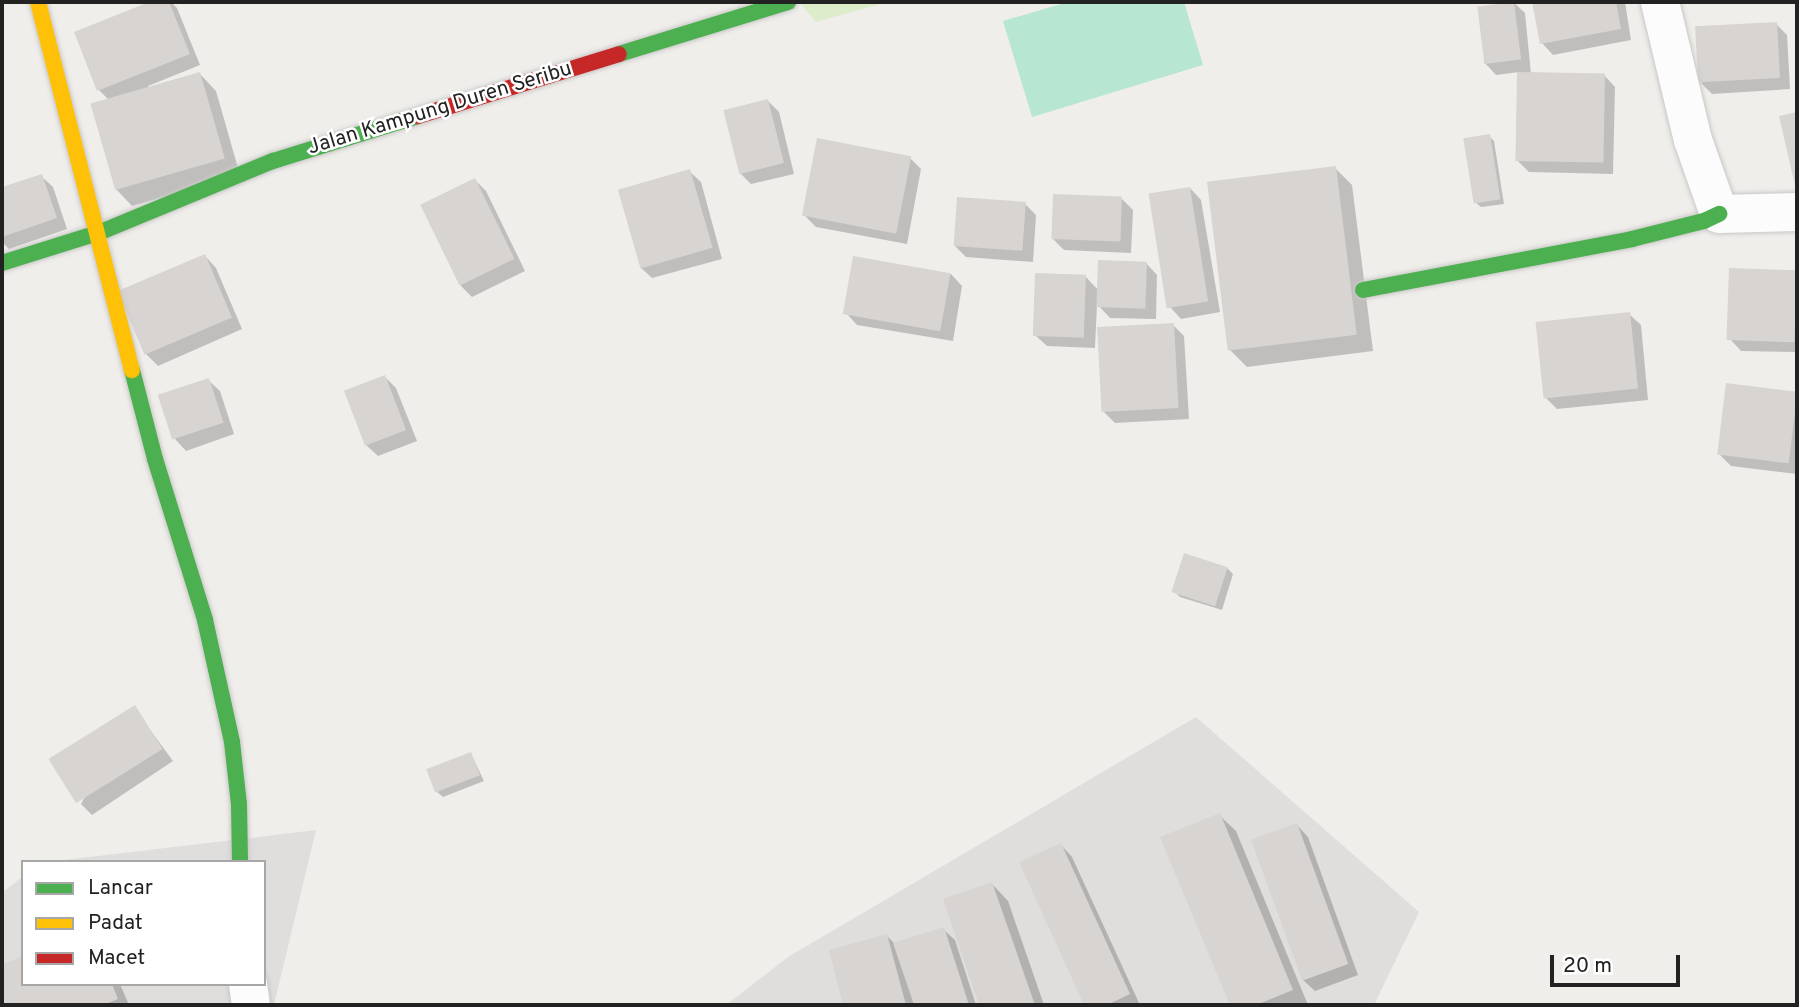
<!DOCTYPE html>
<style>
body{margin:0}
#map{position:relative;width:1799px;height:1007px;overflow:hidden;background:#f0eeeb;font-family:Overpass,sans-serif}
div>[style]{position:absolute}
.residential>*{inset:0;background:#dfdedc}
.grass>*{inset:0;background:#ddeccb}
.pitch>*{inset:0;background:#b7e6d2}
.shadow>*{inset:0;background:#0003}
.building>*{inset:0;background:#d7d4d2;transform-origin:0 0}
.roads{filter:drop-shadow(0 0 2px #c9c8c7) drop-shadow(0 0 2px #c9c8c7)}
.street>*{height:38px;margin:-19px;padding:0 19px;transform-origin:19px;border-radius:19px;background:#fdfcfc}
.fast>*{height:16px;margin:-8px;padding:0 8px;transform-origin:8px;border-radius:8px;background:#4caf50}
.slow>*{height:16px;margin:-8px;padding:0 8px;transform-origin:8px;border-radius:8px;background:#ffc107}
.jam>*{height:16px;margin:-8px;padding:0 8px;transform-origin:8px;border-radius:8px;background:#c62828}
span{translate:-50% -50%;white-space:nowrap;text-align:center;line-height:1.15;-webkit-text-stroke:5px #fff;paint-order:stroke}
.street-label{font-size:21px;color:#222}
.frame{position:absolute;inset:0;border:4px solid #222;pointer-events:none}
.legend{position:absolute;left:21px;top:860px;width:245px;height:126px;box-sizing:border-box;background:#fff;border:2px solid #a7a7a7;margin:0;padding:9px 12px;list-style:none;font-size:21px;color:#222}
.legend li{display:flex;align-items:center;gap:14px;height:35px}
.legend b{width:35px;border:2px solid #a7a7a7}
.scale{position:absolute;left:1550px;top:955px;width:130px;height:32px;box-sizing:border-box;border:4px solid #222;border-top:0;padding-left:9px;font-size:21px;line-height:24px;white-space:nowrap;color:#222;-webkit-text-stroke:5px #fff;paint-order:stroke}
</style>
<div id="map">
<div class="residential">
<div style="clip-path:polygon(1196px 717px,1419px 912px,1374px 1005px,726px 1005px,788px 957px)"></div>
<div style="clip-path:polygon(316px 830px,274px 1005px,2px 1005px,2px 893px,23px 876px,23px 984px,264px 984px,264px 862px,47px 862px)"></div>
</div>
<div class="grass">
<div style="clip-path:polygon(799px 2px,888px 2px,816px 22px)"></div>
</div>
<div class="pitch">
<div style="clip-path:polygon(1068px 2px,1184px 2px,1203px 65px,1032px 117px,1003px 21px)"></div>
</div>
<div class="shadow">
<div style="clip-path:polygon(154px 2px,171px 2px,177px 8px,200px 65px,148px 86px,148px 89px,200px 74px,216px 91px,240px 175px,132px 206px,116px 189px,109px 100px,99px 90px,76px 33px)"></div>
<div style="clip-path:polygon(1513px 2px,1525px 13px,1531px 74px,1604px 75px,1615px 87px,1613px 174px,1529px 172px,1517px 160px,1519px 72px,1496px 75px,1485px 63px)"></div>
<div style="clip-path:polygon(1533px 2px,1625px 2px,1631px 40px,1553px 55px,1542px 43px)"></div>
<div style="clip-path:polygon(1776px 24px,1787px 35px,1790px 89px,1712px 94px,1701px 83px)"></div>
<div style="clip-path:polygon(768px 101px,779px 112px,794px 174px,751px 184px,740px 173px)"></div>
<div style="clip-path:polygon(1489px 136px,1494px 141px,1504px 204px,1481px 207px,1475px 202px)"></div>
<div style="clip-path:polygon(910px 158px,921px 169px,907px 244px,816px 227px,804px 215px)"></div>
<div style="clip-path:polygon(1335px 168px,1352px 185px,1373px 351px,1247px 367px,1230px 350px)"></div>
<div style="clip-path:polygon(689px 171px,701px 182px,722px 259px,652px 278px,640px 267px)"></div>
<div style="clip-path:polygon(41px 176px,53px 187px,67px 229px,9px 249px,2px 242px,2px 189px)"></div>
<div style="clip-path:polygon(475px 180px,486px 191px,525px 271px,472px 297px,461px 286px)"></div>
<div style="clip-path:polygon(1190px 188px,1201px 200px,1220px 312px,1181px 319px,1170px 307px)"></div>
<div style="clip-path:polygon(1122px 199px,1133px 210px,1131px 253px,1064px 250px,1053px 239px)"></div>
<div style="clip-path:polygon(1025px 204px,1036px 215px,1033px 262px,966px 257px,955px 246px)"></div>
<div style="clip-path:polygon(205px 256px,216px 268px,242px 329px,158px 366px,146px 354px)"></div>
<div style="clip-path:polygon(1146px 263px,1157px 275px,1156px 319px,1110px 318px,1097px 304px,1095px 348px,1047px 346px,1035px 335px,1086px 277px,1099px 291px)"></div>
<div style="clip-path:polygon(1731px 270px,1797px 272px,1797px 352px,1741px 351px,1730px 339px)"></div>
<div style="clip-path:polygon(951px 274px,962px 286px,953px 341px,857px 325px,846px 313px)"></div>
<div style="clip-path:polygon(1629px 314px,1641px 325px,1648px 400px,1557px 409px,1546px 398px)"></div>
<div style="clip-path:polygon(1173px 325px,1184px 336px,1189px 419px,1115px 423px,1104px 412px)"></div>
<div style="clip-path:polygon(385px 377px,396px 388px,417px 441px,378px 456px,366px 445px)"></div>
<div style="clip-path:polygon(208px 380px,220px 391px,234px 434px,186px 451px,175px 439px)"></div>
<div style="clip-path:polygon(1727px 385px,1797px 394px,1797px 474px,1731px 466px,1719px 454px)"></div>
<div style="clip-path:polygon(1227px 568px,1233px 574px,1222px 610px,1180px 597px,1175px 592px)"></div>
<div style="clip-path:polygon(134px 708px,173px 761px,92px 815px,81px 804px)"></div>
<div style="clip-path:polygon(471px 754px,484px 781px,443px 797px,437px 792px)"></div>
<div style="clip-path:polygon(1219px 815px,1236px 831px,1308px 1005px,1232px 1005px,1162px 838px)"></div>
<div style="clip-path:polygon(1297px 825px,1308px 837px,1358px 975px,1315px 991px,1303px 980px)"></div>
<div style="clip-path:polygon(1061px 845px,1072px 857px,1140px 1005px,1086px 1005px,1021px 863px)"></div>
<div style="clip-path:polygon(992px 884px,1008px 901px,1044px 1005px,981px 1005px,945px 900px)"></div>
<div style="clip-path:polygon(943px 929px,955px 940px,976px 1005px,845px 1005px,831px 951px,887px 936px,895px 944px)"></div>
<div style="clip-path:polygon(23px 958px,23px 984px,120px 984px,129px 1005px,2px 1005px,2px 966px)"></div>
</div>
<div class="building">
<div style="clip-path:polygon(149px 2px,169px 2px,190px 54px,97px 91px,74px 32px)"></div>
<div style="left:1514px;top:2px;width:58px;height:37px;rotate:83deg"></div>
<div style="clip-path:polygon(1532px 2px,1616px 2px,1621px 29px,1540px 44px)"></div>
<div style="left:1777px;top:22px;width:56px;height:82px;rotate:87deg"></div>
<div style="left:200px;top:72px;width:90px;height:114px;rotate:74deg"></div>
<div style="left:1517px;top:72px;width:88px;height:89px;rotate:1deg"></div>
<div style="left:768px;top:99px;width:66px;height:46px;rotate:76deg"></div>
<div style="clip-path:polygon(1797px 112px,1797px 190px,1796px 190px,1779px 116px)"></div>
<div style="left:1490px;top:134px;width:66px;height:27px;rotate:81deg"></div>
<div style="left:817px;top:138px;width:96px;height:79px;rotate:11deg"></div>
<div style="left:1336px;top:166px;width:170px;height:130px;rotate:83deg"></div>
<div style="left:690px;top:169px;width:82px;height:75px;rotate:74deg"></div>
<div style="clip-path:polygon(42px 174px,57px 218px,2px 237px,2px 187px)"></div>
<div style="left:475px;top:178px;width:90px;height:61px;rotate:64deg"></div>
<div style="left:1190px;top:187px;width:116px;height:42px;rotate:81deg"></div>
<div style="left:1053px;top:194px;width:69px;height:45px;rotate:2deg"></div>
<div style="left:957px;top:197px;width:69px;height:49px;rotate:4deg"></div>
<div style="left:205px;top:254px;width:69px;height:95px;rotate:67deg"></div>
<div style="left:853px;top:256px;width:99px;height:59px;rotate:10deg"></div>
<div style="left:1098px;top:260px;width:49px;height:47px;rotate:2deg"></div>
<div style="left:1729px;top:268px;width:68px;height:72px;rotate:2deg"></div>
<div style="left:1035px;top:273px;width:51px;height:63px;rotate:2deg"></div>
<div style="left:1630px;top:312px;width:77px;height:95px;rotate:84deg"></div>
<div style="left:1174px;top:323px;width:85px;height:77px;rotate:87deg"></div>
<div style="left:385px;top:375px;width:59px;height:44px;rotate:69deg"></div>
<div style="left:209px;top:378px;width:47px;height:54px;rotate:72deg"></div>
<div style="left:1726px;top:383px;width:72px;height:72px;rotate:7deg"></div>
<div style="left:1184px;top:553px;width:46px;height:41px;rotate:18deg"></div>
<div style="left:135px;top:705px;width:52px;height:102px;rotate:58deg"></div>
<div style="left:471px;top:752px;width:25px;height:48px;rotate:69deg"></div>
<div style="clip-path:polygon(1220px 813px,1293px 990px,1256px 1005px,1230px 1005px,1160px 837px)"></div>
<div style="left:1297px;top:823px;width:150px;height:49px;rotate:70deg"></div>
<div style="clip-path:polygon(1061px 843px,1130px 994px,1107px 1005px,1084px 1005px,1019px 862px)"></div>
<div style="clip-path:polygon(992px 882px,1035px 1005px,979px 1005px,943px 899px)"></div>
<div style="clip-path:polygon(944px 927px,969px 1005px,914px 1005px,893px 943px)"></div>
<div style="clip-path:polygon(887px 934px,906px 1005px,843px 1005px,829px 950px)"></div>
<div style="clip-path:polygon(23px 956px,23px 984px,112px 984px,118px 999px,103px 1005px,2px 1005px,2px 965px)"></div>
</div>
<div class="roads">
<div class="street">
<div style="left:1660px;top:2px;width:142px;rotate:76.6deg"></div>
<div style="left:1693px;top:140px;width:78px;rotate:70.6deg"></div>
<div style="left:1719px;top:214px;width:78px;rotate:-1.5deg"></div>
<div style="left:248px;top:984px;width:21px;rotate:82deg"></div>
</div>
<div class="fast">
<div style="left:619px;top:54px;width:177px;rotate:-17.1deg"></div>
<div style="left:2px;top:263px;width:101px;rotate:-17.4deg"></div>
<div style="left:98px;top:233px;width:189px;rotate:-22.4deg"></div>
<div style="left:273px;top:161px;width:152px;rotate:-17.2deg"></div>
<div style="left:1363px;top:290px;width:274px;rotate:-10.7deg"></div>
<div style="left:1632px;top:239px;width:74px;rotate:-14deg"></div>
<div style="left:1704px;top:221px;width:17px;rotate:-25deg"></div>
<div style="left:132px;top:370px;width:92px;rotate:75.5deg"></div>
<div style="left:155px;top:459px;width:169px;rotate:72.7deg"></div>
<div style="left:205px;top:620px;width:125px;rotate:77.5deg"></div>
<div style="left:232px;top:742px;width:62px;rotate:83.6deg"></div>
<div style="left:239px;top:804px;width:58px;rotate:89deg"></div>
</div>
<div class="slow">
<div style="left:38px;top:2px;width:380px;rotate:75.7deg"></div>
</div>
<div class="jam">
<div style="left:418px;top:116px;width:210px;rotate:-17.1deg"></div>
</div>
</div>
<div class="street-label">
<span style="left:440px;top:109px;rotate:-17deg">Jalan Kampung Duren Seribu</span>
</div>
<div class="frame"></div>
<ul class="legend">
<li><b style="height:9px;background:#4caf50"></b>Lancar</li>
<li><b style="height:9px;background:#ffc107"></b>Padat</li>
<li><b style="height:9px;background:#c62828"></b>Macet</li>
</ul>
<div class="scale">20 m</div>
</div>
